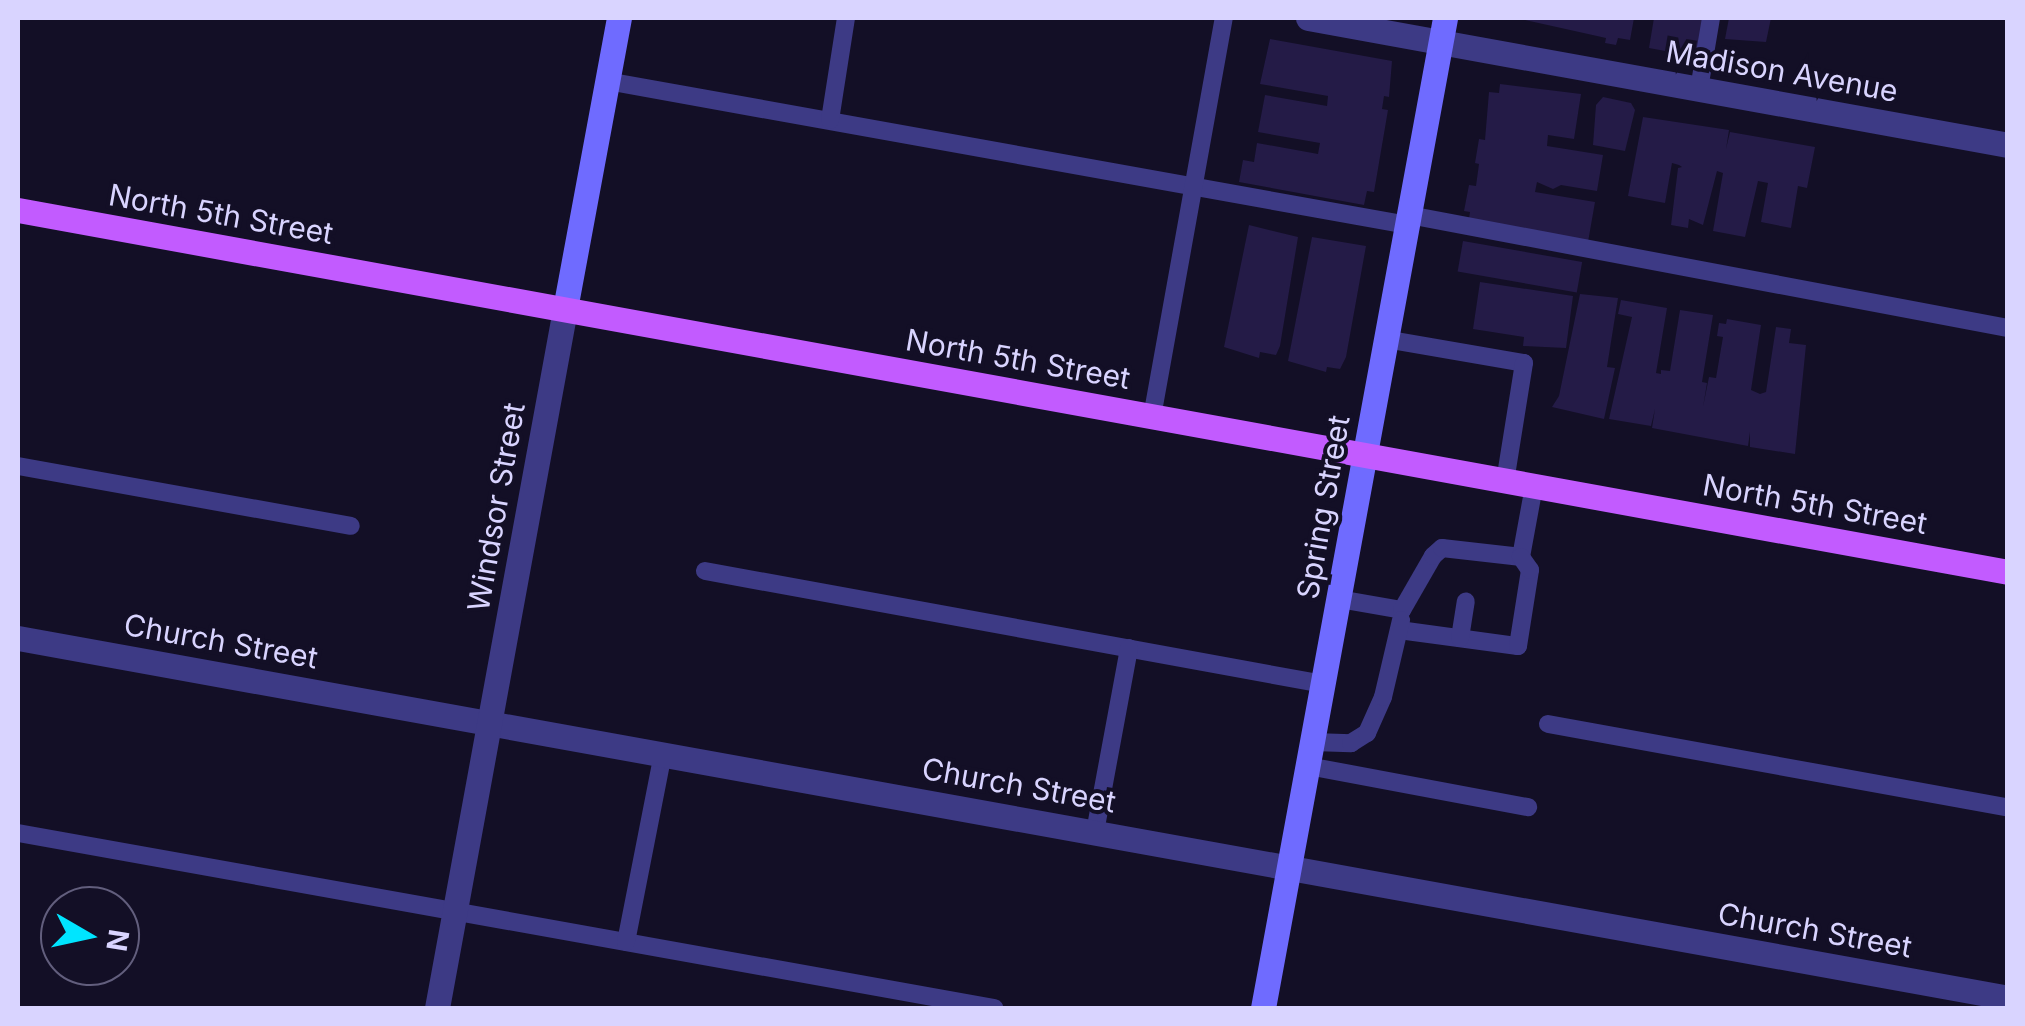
<!DOCTYPE html>
<style>
body{margin:0}
#map{position:relative;width:2025px;height:1026px;overflow:hidden;background:#130f26;font-family:Inter,sans-serif}
div>[style]{position:absolute}
.building>*{inset:0;background:#241b47;transform-origin:0 0}
.service>*{height:18px;margin:-9px;padding:0 9px;transform-origin:9px;border-radius:9px;background:#3d3a85}
.minor>*{height:25px;margin:-12.5px;padding:0 12.5px;transform-origin:12.5px;border-radius:12.5px;background:#3d3a85}
.tertiary>*{height:25px;margin:-12.5px;padding:0 12.5px;transform-origin:12.5px;border-radius:12.5px;background:#3d3a85}
.secondary>*{height:25px;margin:-12.5px;padding:0 12.5px;transform-origin:12.5px;border-radius:12.5px;background:#6f6bff}
.primary>*{height:25px;margin:-12.5px;padding:0 12.5px;transform-origin:12.5px;border-radius:12.5px;background:#c25bff}
span{translate:-50% -50%;white-space:nowrap;text-align:center;line-height:1.15;-webkit-text-stroke:8px #130f26;paint-order:stroke}
.street-label{font-size:30px;color:#d9d4ff}
.frame{position:absolute;inset:0;border:20px solid #d9d4ff;pointer-events:none}
.north{position:absolute;left:40px;top:886px;width:100px;height:100px;box-sizing:border-box;background:#130f26;border:2px solid #625e7d;border-radius:50%;rotate:99deg;font-size:28px;font-weight:700;line-height:40px;text-align:center;color:#d9d4ff}
.north::after{content:'';display:block;margin:auto;width:35px;height:45px;background:#00e5ff;clip-path:polygon(50% 0,100% 100%,50% 72%,0 100%)}
</style>
<div id="map">
<div class="building">
<div style="clip-path:polygon(1516px 18px,1634px 18px,1630px 40px,1618px 38px,1616px 45px,1605px 43px,1606px 38px)"></div>
<div style="clip-path:polygon(1654px 18px,1705px 18px,1703px 58px,1649px 48px)"></div>
<div style="clip-path:polygon(1729px 18px,1771px 18px,1766px 42px,1725px 39px)"></div>
<div style="clip-path:polygon(1270px 39px,1392px 61px,1389px 97px,1384px 96px,1382px 109px,1388px 110px,1374px 192px,1367px 191px,1364px 205px,1239px 182px,1243px 160px,1254px 162px,1257px 143px,1318px 154px,1320px 143px,1258px 132px,1265px 95px,1327px 106px,1328px 96px,1260px 84px)"></div>
<div style="clip-path:polygon(1500px 84px,1581px 94px,1574px 139px,1548px 135px,1547px 146px,1603px 155px,1597px 191px,1561px 185px,1553px 189px,1537px 182px,1535px 192px,1595px 202px,1588px 242px,1468px 225px,1470px 212px,1464px 211px,1469px 185px,1476px 186px,1479px 164px,1475px 163px,1479px 139px,1485px 140px,1489px 92px,1499px 93px)"></div>
<div style="clip-path:polygon(1603px 97px,1631px 103px,1635px 110px,1625px 151px,1593px 145px,1596px 105px)"></div>
<div style="clip-path:polygon(1643px 117px,1729px 130px,1726px 149px,1730px 132px,1815px 147px,1807px 188px,1798px 186px,1791px 228px,1761px 222px,1768px 183px,1758px 181px,1745px 237px,1713px 231px,1723px 173px,1717px 171px,1703px 225px,1689px 219px,1688px 228px,1671px 225px,1678px 168px,1682px 167px,1679px 165px,1672px 163px,1665px 203px,1628px 196px)"></div>
<div style="clip-path:polygon(1249px 225px,1298px 237px,1280px 346px,1276px 355px,1260px 352px,1259px 358px,1224px 347px)"></div>
<div style="clip-path:polygon(1312px 237px,1366px 246px,1346px 357px,1340px 369px,1327px 367px,1326px 372px,1288px 361px)"></div>
<div style="left:1463px;top:241px;width:121px;height:31px;rotate:10deg"></div>
<div style="clip-path:polygon(1480px 282px,1573px 296px,1566px 348px,1523px 346px,1524px 337px,1473px 329px)"></div>
<div style="clip-path:polygon(1580px 294px,1618px 298px,1607px 367px,1615px 368px,1604px 419px,1552px 407px,1559px 396px)"></div>
<div style="clip-path:polygon(1621px 300px,1667px 308px,1656px 373px,1661px 374px,1661px 370px,1670px 371px,1680px 310px,1713px 315px,1702px 382px,1707px 383px,1703px 407px,1709px 377px,1716px 378px,1723px 337px,1717px 336px,1719px 323px,1726px 324px,1727px 319px,1761px 325px,1751px 390px,1760px 394px,1766px 392px,1776px 327px,1791px 329px,1789px 343px,1806px 345px,1795px 454px,1750px 447px,1750px 432px,1748px 446px,1652px 428px,1655px 409px,1651px 426px,1609px 419px,1632px 317px,1618px 314px)"></div>
</div>
<div class="service">
<div style="left:607px;top:81px;width:813px;rotate:10.2deg"></div>
<div style="left:1699px;top:89px;width:72px;rotate:-80.4deg"></div>
<div style="left:830px;top:120px;width:103px;rotate:-81.1deg"></div>
<div style="left:1409px;top:215px;width:610px;rotate:10.68deg"></div>
<div style="left:1385px;top:339px;width:141px;rotate:9.8deg"></div>
<div style="left:1524px;top:363px;width:120px;rotate:99.1deg"></div>
<div style="left:1152px;top:417px;width:405px;rotate:-79.8deg"></div>
<div style="left:18px;top:466px;width:338px;rotate:10.2deg"></div>
<div style="left:705px;top:571px;width:628px;rotate:10.36deg"></div>
<div style="left:1339px;top:599px;width:64px;rotate:9.9deg"></div>
<div style="left:1402px;top:610px;width:62px;rotate:-60.1deg"></div>
<div style="left:1433px;top:556px;width:12px;rotate:-42deg"></div>
<div style="left:1442px;top:548px;width:80px;rotate:6.5deg"></div>
<div style="left:1521px;top:557px;width:72px;rotate:-79.6deg"></div>
<div style="left:1399px;top:630px;width:120px;rotate:7.7deg"></div>
<div style="left:1518px;top:646px;width:77px;rotate:-81deg"></div>
<div style="left:1530px;top:570px;width:16px;rotate:-125deg"></div>
<div style="left:1460px;top:638px;width:37px;rotate:-81deg"></div>
<div style="left:1548px;top:724px;width:468px;rotate:10.3deg"></div>
<div style="left:1313px;top:742px;width:38px;rotate:2deg"></div>
<div style="left:1351px;top:743px;width:19px;rotate:-32deg"></div>
<div style="left:1367px;top:733px;width:39px;rotate:-66deg"></div>
<div style="left:1383px;top:697px;width:79px;rotate:-76.8deg"></div>
<div style="left:1308px;top:766px;width:224px;rotate:10.6deg"></div>
<div style="left:1095px;top:832px;width:187px;rotate:-79.5deg"></div>
<div style="left:18px;top:833px;width:992px;rotate:10.17deg"></div>
<div style="left:626px;top:942px;width:193px;rotate:-78.9deg"></div>
</div>
<div class="minor">
<div style="left:1308px;top:18px;width:711px;rotate:10.28deg"></div>
<div style="left:18px;top:638px;width:2022px;rotate:10.25deg"></div>
</div>
<div class="tertiary">
<div style="left:437px;top:1008px;width:711px;rotate:-79.62deg"></div>
</div>
<div class="secondary">
<div style="left:565px;top:309px;width:296px;rotate:-79.5deg"></div>
<div style="left:1263px;top:1008px;width:1007px;rotate:-79.58deg"></div>
</div>
<div class="primary">
<div style="left:18px;top:210px;width:2023px;rotate:10.31deg"></div>
</div>
<div class="street-label">
<span style="left:1782px;top:71px;rotate:10deg">Madison Avenue</span>
<span style="left:221px;top:214px;rotate:10deg">North 5th Street</span>
<span style="left:1018px;top:359px;rotate:10deg">North 5th Street</span>
<span style="left:1815px;top:504px;rotate:10deg">North 5th Street</span>
<span style="left:496px;top:507px;rotate:-80deg">Windsor Street</span>
<span style="left:1323px;top:507px;rotate:-80deg">Spring Street</span>
<span style="left:221px;top:641px;rotate:10deg">Church Street</span>
<span style="left:1019px;top:785px;rotate:10deg">Church Street</span>
<span style="left:1815px;top:930px;rotate:10deg">Church Street</span>
</div>
<div class="frame"></div>
<div class="north">N</div>
</div>
